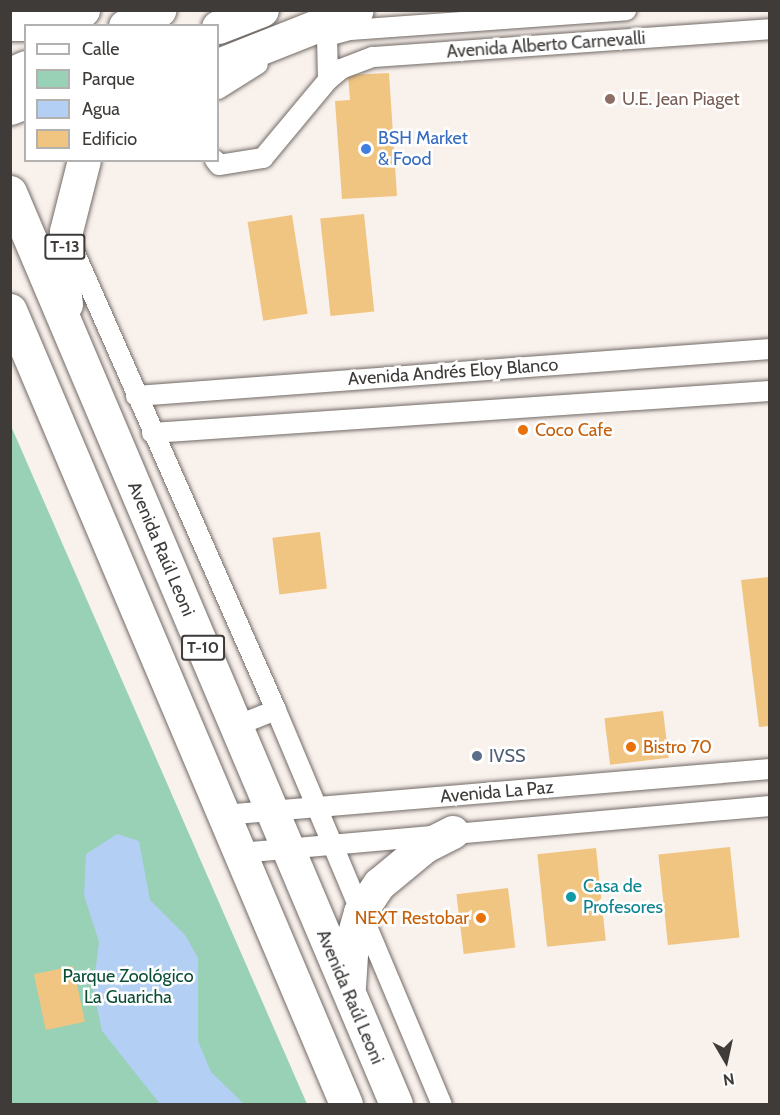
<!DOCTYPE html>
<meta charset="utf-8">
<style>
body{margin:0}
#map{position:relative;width:780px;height:1115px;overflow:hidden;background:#f9f1ec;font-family:Cabin,sans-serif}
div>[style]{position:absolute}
.green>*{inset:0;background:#98d1b5}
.water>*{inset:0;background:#b3cff3}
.building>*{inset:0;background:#f0c582;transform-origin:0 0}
.roads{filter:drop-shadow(0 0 2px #716a66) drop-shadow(0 0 2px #716a66)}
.minor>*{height:20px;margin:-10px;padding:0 10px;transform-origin:10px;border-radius:10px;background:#fff}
.trunk>*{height:33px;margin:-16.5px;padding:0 16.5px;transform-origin:16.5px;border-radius:16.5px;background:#fff}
.dots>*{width:16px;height:16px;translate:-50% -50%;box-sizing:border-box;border:3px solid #fff;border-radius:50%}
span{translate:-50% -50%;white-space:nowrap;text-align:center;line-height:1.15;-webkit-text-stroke:5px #fff;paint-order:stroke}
.shield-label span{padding:2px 4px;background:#fff;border:2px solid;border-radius:4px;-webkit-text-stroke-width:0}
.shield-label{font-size:16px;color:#3e3b39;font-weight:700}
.street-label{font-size:18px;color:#3e3b39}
.education-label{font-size:18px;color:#785e54}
.left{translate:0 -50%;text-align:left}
.shop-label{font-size:18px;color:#366cbe}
.food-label{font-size:18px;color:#c56008}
.right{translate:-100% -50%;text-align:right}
.service-label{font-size:18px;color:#4e5e75}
.culture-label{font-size:18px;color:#0d838f}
.park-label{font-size:18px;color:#0b4e36}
.frame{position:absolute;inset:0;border:12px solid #3e3b39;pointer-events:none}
.legend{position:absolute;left:24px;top:24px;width:195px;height:138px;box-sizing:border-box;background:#fff;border:2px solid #b2b1b0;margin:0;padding:8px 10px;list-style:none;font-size:18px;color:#3e3b39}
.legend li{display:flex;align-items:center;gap:12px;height:30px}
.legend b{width:30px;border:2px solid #b2b1b0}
.north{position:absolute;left:696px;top:1031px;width:60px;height:60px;-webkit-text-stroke:4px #fff;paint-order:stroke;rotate:171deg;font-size:16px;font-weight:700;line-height:24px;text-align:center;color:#3e3b39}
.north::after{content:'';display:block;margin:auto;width:21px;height:27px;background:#3e3b39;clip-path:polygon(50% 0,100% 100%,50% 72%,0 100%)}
</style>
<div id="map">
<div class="green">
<div style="clip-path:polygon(11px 426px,307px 1104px,11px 1104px)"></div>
</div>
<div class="water">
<div style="clip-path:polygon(117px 834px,139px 841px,150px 900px,185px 935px,198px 958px,198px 1041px,211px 1072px,244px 1104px,160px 1104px,102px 1031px,93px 989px,99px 942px,84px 895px,86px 854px)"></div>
</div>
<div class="building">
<div style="clip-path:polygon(389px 73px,397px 196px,342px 199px,335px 101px,350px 100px,348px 75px)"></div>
<div style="left:364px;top:214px;width:98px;height:44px;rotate:84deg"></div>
<div style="left:292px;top:215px;width:100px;height:45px;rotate:81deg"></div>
<div style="left:320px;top:532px;width:57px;height:48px;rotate:83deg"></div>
<div style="clip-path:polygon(770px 577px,770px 726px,759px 727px,741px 580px)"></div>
<div style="left:663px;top:711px;width:47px;height:59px;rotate:83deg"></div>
<div style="left:730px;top:847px;width:91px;height:72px;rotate:84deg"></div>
<div style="left:596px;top:848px;width:93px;height:59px;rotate:84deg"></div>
<div style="left:508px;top:888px;width:60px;height:52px;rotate:83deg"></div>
<div style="left:73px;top:966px;width:57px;height:40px;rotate:78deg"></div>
</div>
<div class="roads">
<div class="minor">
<div style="left:327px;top:36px;width:24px;rotate:-15deg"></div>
<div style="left:350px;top:30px;width:277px;rotate:-4.1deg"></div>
<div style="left:327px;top:36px;width:44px;rotate:88.7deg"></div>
<div style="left:218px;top:89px;width:47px;rotate:-32deg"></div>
<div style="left:215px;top:160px;width:6px;rotate:51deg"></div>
<div style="left:219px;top:165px;width:45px;rotate:-9deg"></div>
<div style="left:263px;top:158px;width:102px;rotate:-50.2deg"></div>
<div style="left:328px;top:80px;width:17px;rotate:-40deg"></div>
<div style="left:341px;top:69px;width:34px;rotate:-21deg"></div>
<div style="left:373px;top:57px;width:398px;rotate:-4deg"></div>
<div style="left:70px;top:242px;width:511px;rotate:66.24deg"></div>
<div style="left:276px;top:710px;width:428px;rotate:67.2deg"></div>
<div style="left:136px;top:396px;width:636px;rotate:-4.24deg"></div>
<div style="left:152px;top:433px;width:619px;rotate:-3.89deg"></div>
<div style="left:236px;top:726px;width:43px;rotate:-21.8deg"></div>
<div style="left:223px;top:815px;width:549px;rotate:-4.81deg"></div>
<div style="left:240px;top:853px;width:532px;rotate:-5.07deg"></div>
</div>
<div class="trunk">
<div style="left:10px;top:24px;width:22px"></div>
<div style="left:32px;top:24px;width:53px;rotate:-15.4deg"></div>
<div style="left:125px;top:26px;width:38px;rotate:-25deg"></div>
<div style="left:218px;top:27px;width:47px;rotate:-21.1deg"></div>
<div style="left:218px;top:65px;width:149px;rotate:-21.6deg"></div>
<div style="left:10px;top:74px;width:17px;rotate:-24deg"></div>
<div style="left:10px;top:108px;width:17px;rotate:-21deg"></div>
<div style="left:10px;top:192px;width:990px;rotate:67.06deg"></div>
<div style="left:66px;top:304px;width:26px;rotate:-97deg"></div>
<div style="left:63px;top:278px;width:47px;rotate:-86.3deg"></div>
<div style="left:66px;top:231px;width:73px;rotate:-75.8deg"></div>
<div style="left:10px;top:310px;width:862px;rotate:67.06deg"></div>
<div style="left:349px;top:986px;width:46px;rotate:-86.3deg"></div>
<div style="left:352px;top:940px;width:29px;rotate:-74deg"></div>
<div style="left:360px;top:912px;width:34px;rotate:-56deg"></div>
<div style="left:379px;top:884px;width:60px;rotate:-39.6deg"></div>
<div style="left:425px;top:846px;width:31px;rotate:-27deg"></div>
</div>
</div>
<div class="dots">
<div style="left:610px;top:99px;background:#8d6e63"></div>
<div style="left:366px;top:149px;background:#3f7fe0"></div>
<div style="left:523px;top:430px;background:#e8710a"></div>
<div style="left:631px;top:747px;background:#e8710a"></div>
<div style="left:477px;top:756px;background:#5c6f8a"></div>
<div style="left:571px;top:897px;background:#0f9aa8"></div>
<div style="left:481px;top:918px;background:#e8710a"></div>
</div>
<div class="shield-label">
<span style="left:65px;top:247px">T-13</span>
<span style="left:203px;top:648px">T-10</span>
</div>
<div class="street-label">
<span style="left:546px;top:45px;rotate:-4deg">Avenida Alberto Carnevalli</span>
<span style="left:453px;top:372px;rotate:-4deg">Avenida Andrés Eloy Blanco</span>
<span style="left:161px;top:549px;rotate:67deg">Avenida Raúl Leoni</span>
<span style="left:497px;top:792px;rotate:-5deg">Avenida La Paz</span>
<span style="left:350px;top:997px;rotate:67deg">Avenida Raúl Leoni</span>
</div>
<div class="education-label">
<span class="left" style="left:622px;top:99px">U.E. Jean Piaget</span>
</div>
<div class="shop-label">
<span class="left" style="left:378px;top:149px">BSH Market<br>&amp; Food</span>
</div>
<div class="food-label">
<span class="left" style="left:535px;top:430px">Coco Cafe</span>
<span class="left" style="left:643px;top:747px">Bistro 70</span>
<span class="right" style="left:469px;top:918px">NEXT Restobar</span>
</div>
<div class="service-label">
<span class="left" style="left:489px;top:756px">IVSS</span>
</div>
<div class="culture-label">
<span class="left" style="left:583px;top:897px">Casa de<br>Profesores</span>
</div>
<div class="park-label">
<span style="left:128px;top:987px">Parque Zoológico<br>La Guaricha</span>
</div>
<div class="frame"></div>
<ul class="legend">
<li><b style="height:8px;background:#fff"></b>Calle</li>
<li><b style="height:16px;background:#98d1b5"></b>Parque</li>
<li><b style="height:16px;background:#b3cff3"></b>Agua</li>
<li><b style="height:16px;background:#f0c582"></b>Edificio</li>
</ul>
<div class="north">N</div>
</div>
